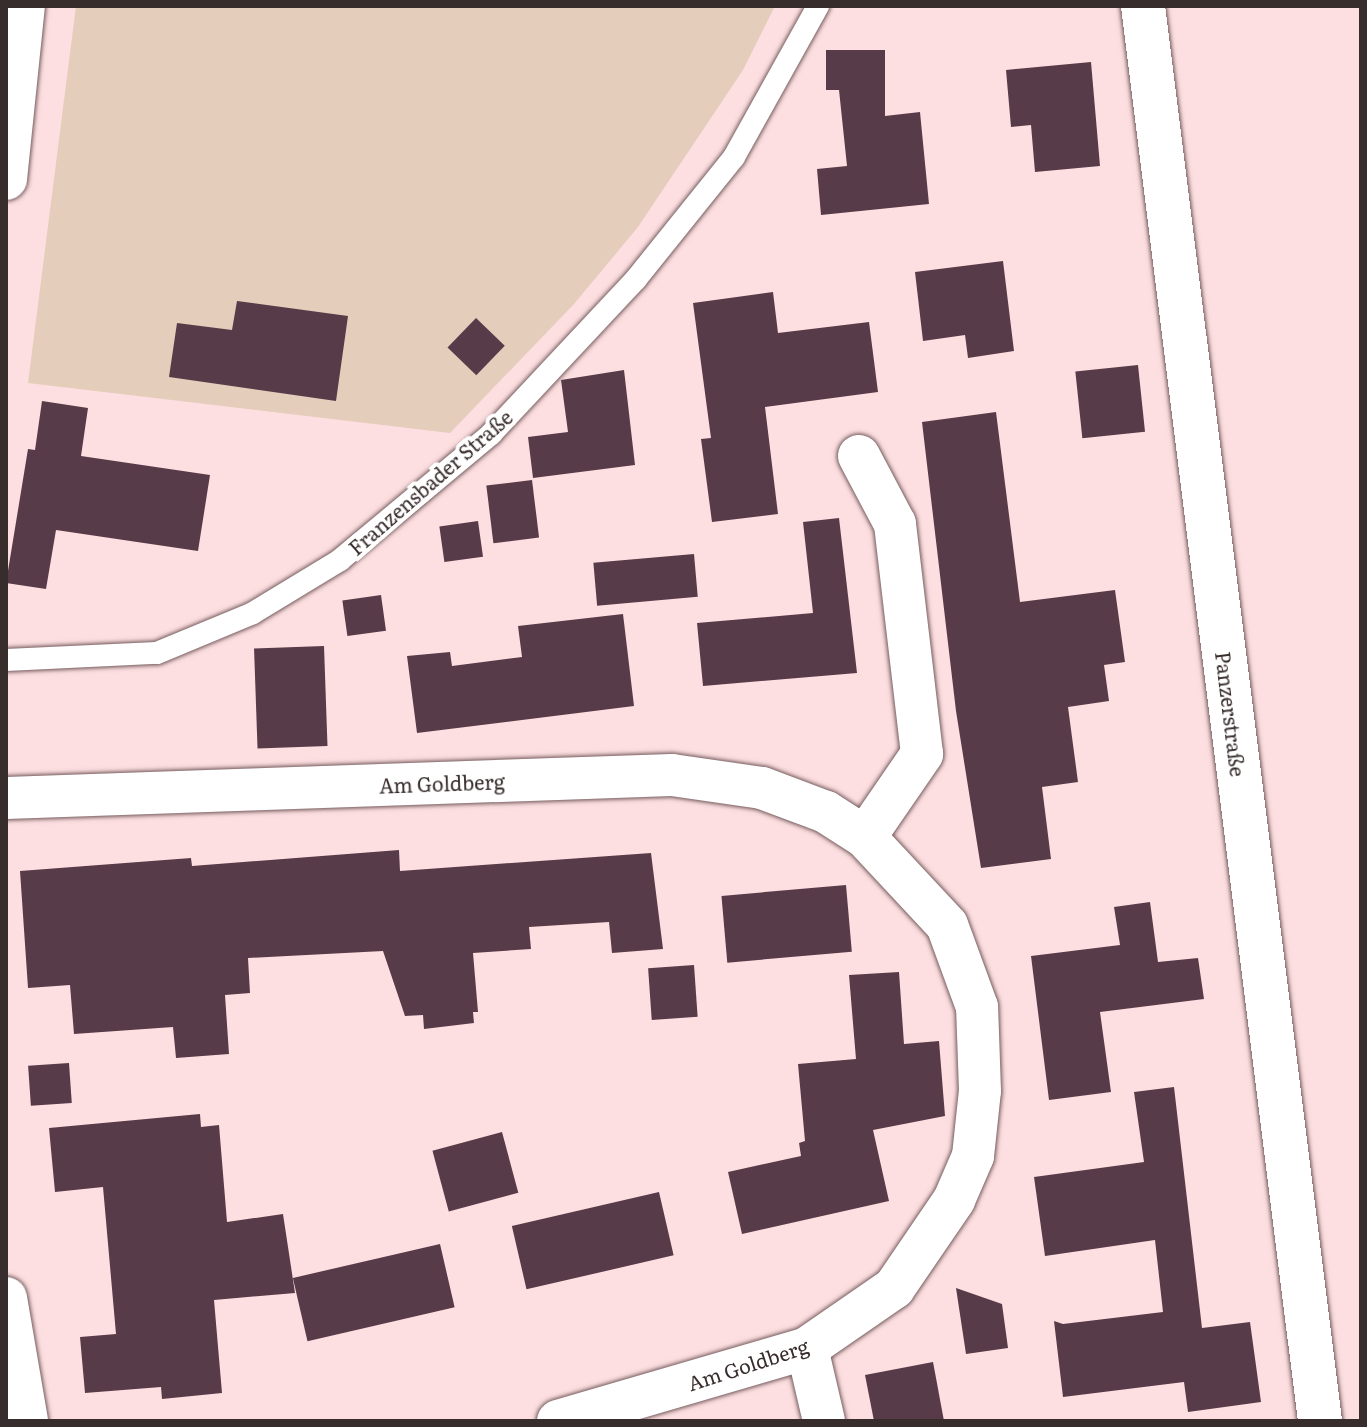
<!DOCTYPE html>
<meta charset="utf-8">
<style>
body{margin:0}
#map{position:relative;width:1367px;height:1427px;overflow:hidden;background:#fddfe1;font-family:Literata,serif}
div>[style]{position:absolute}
.green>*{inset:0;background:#e4cdbb}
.building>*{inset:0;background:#583b48;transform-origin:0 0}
.roads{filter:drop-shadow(0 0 2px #765c5e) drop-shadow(0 0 2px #765c5e)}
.service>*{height:22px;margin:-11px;padding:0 11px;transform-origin:11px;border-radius:11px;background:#fff}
.minor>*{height:42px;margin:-21px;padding:0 21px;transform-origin:21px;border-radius:21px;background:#fff}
.secondary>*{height:44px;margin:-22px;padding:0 22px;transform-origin:22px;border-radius:22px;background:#fff}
span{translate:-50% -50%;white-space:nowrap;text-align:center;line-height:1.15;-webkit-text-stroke:8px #fff;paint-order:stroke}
.street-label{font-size:20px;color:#382d2d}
.frame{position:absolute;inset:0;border:8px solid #382d2d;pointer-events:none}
</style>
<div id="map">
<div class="green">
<div style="clip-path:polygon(76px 6px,775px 6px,743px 70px,638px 227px,574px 304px,450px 433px,28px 383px)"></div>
</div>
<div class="building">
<div style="clip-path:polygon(826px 50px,885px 50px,885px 116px,920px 112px,929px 204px,821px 215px,817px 169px,847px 166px,839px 90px,826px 90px)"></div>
<div style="clip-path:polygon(1091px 62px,1100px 166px,1035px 172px,1031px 125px,1011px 127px,1006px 70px)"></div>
<div style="clip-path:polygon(1003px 261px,1014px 351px,968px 358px,965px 335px,923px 341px,915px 272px)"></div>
<div style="clip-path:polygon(773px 292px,778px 333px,869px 322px,878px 392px,765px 407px,778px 514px,712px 522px,701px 439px,711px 438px,693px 303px)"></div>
<div style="clip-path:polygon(237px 301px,348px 316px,336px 401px,169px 377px,177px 323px,232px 330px)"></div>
<div style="left:476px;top:318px;width:40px;height:41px;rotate:44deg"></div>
<div style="left:1138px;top:365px;width:67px;height:63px;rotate:84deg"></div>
<div style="clip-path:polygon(624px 370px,635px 465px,533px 478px,528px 437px,568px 432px,561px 380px)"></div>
<div style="clip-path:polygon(42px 401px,88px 408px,81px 456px,210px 475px,198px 551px,56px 530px,46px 589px,6px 583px,28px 449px,35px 450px)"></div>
<div style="clip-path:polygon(996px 412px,1020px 602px,1115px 590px,1125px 662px,1104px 665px,1109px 701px,1068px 707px,1078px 782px,1042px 787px,1051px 859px,981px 868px,956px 711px,922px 422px)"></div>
<div style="left:532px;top:480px;width:58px;height:46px;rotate:83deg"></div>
<div style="clip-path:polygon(839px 518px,857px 673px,703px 686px,697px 623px,813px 613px,803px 522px)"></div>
<div style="left:478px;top:521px;width:36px;height:39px;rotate:82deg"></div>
<div style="left:694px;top:554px;width:43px;height:101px;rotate:85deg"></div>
<div style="left:381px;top:595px;width:36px;height:39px;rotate:82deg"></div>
<div style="clip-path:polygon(623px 614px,634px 706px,417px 733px,407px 656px,450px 652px,452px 666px,522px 657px,518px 626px)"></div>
<div style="left:324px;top:646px;width:100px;height:70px;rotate:88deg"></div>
<div style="clip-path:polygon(399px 850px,400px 871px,651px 853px,663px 949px,612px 953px,609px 922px,529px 927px,531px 949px,473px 953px,478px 1012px,473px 1012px,474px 1023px,424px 1029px,423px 1015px,405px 1016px,383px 951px,248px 958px,250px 993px,225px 995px,229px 1054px,176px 1058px,173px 1027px,74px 1034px,70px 985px,28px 988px,20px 871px,191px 858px,192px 866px)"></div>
<div style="left:846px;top:885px;width:67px;height:125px;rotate:85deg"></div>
<div style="clip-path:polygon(1150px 902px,1158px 962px,1198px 958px,1204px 999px,1100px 1012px,1111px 1092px,1049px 1100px,1031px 956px,1120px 945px,1114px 907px)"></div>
<div style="left:694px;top:965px;width:52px;height:46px;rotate:86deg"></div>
<div style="clip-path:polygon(899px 972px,904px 1044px,939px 1041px,945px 1116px,873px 1130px,889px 1201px,742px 1234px,728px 1172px,801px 1156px,799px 1143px,805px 1141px,798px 1064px,856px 1059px,849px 975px)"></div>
<div style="left:69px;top:1063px;width:40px;height:41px;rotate:86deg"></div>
<div style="clip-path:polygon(1174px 1087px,1202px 1328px,1250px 1322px,1261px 1402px,1188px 1412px,1184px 1382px,1063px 1397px,1054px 1321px,1063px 1324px,1163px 1312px,1155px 1240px,1045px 1256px,1034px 1177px,1144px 1162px,1134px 1092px)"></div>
<div style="clip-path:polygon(200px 1114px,201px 1127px,219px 1125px,227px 1222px,283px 1214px,295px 1293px,214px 1300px,222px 1393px,162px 1399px,161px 1387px,85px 1393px,80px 1337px,116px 1334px,103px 1187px,55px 1192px,49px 1128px)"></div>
<div style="left:502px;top:1132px;width:63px;height:72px;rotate:75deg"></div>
<div style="left:659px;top:1192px;width:65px;height:151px;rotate:77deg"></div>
<div style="left:440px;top:1244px;width:65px;height:151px;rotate:77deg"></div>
<div style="clip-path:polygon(956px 1288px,1002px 1304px,1008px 1348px,966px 1354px)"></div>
<div style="clip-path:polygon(933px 1362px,944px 1421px,874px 1421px,865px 1375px)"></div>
</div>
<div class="roads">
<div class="service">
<div style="left:6px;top:660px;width:151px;rotate:-2.7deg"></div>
<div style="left:157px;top:653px;width:104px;rotate:-22.6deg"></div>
<div style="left:253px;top:613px;width:102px;rotate:-31.3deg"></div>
<div style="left:340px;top:560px;width:197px;rotate:-39.8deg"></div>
<div style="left:491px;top:434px;width:212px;rotate:-46.9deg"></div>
<div style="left:636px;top:279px;width:156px;rotate:-51.2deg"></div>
<div style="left:734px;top:157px;width:173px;rotate:-60.9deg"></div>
</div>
<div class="minor">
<div style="left:6px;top:179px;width:174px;rotate:-84.1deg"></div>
<div style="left:6px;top:798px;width:666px;rotate:-1.98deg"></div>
<div style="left:672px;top:775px;width:91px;rotate:8.2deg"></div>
<div style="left:762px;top:788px;width:68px;rotate:20.6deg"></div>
<div style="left:826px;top:812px;width:46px;rotate:32.7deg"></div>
<div style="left:6px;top:1298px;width:125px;rotate:80.3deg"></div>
<div style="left:807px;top:1348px;width:75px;rotate:76.9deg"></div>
<div style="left:558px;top:1421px;width:259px;rotate:-16.3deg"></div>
<div style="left:807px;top:1348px;width:106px;rotate:-34.6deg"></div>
<div style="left:894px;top:1288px;width:107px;rotate:-55.7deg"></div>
<div style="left:954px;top:1200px;width:48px;rotate:-66.6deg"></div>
<div style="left:973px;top:1156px;width:65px;rotate:-83.9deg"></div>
<div style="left:980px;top:1091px;width:84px;rotate:-92deg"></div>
<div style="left:977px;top:1007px;width:87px;rotate:-110.1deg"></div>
<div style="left:947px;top:925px;width:120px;rotate:-133deg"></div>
<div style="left:865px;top:837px;width:101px;rotate:-55.5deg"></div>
<div style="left:922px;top:754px;width:232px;rotate:-96.7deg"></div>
<div style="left:895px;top:524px;width:77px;rotate:-117.9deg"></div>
</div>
<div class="secondary">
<div style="left:1143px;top:6px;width:1426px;rotate:82.87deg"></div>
</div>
</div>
<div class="street-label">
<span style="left:430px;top:482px;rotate:-41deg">Franzensbader Straße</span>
<span style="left:1231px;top:714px;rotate:83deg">Panzerstraße</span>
<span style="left:442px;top:783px;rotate:-2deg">Am Goldberg</span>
<span style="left:748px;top:1364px;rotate:-18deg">Am Goldberg</span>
</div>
<div class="frame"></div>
</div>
